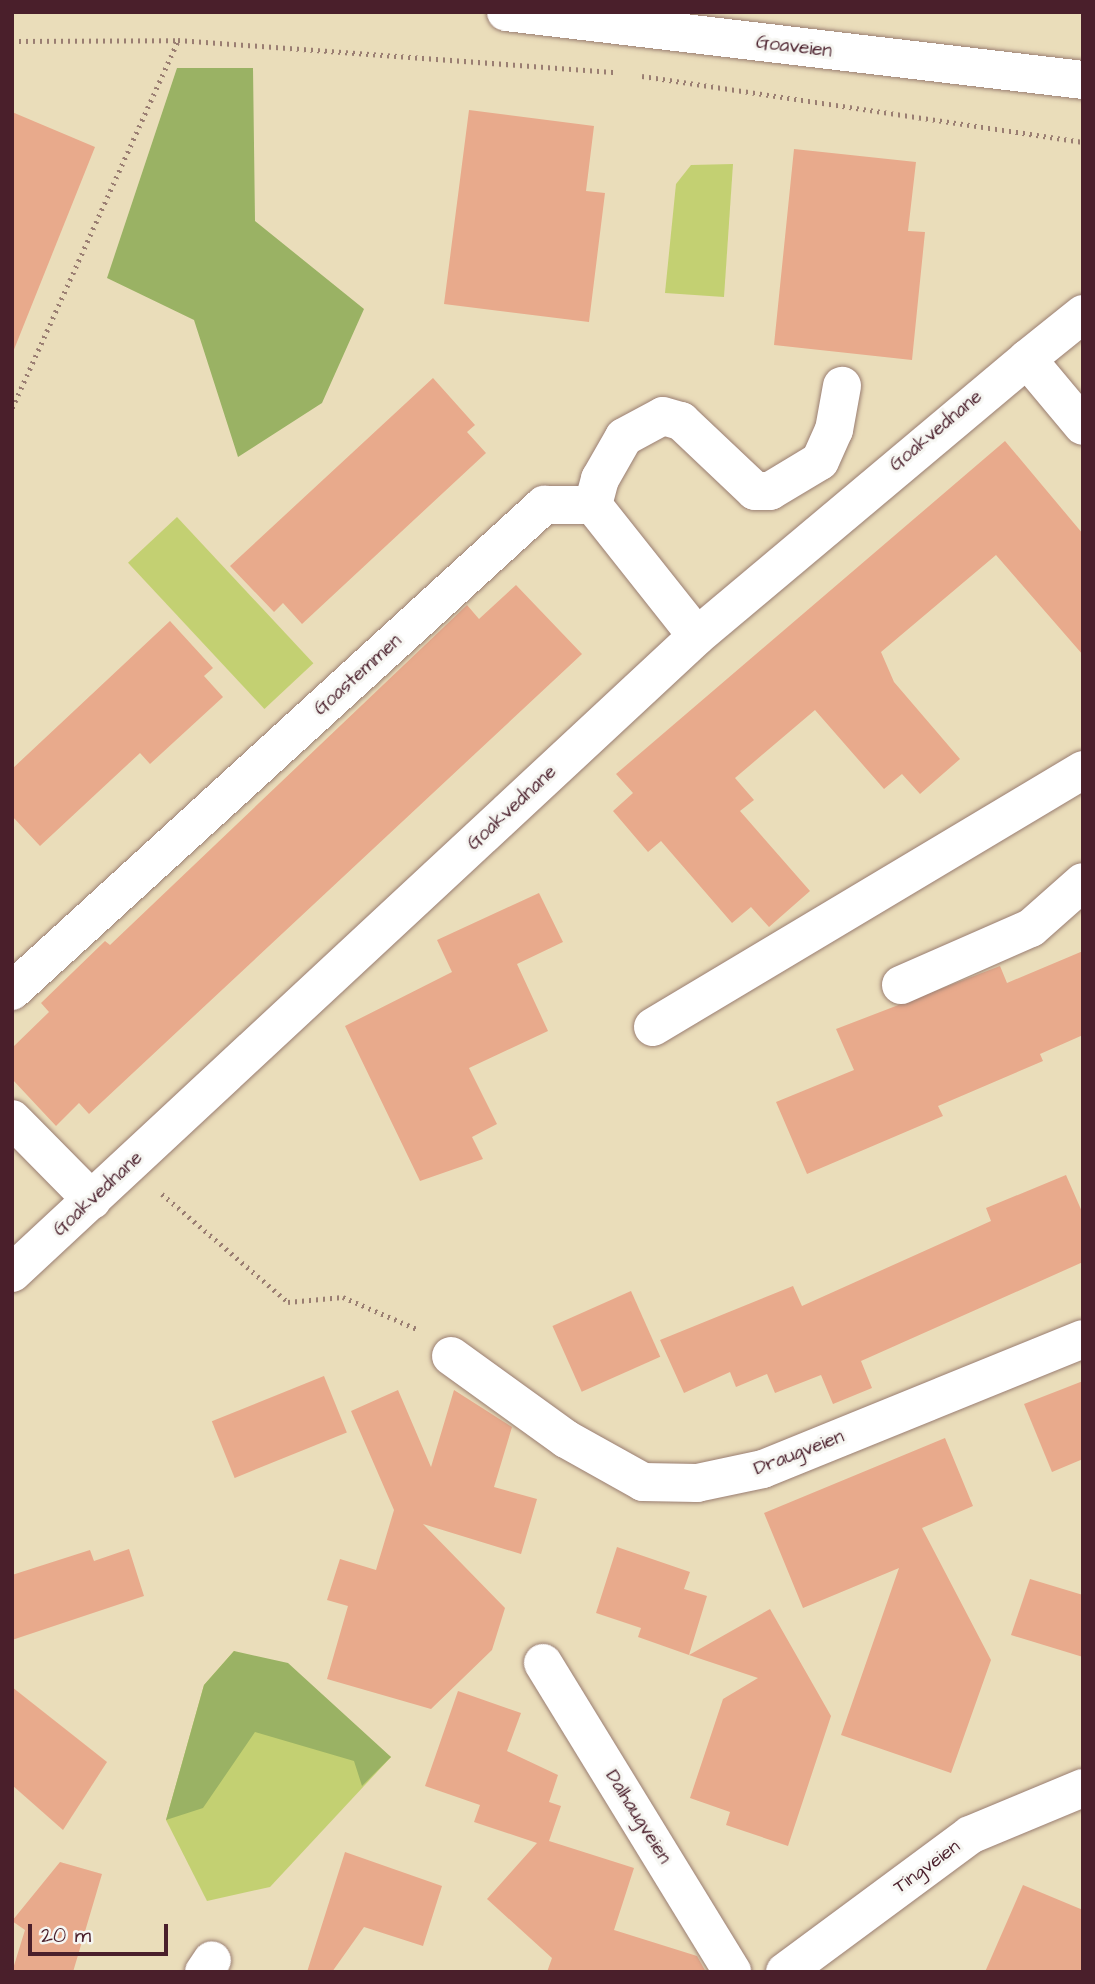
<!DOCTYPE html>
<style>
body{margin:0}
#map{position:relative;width:1095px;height:1984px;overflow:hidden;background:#eaddba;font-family:"Architects Daughter",sans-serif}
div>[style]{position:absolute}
.green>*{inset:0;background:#c3d072;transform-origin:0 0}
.forest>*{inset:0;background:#9ab264}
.building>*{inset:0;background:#e8aa8c;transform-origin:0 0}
.path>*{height:4.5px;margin-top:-2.25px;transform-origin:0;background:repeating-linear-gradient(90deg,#9a7e72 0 2px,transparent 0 7px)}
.roads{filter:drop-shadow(0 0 2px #9a7e72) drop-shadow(0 0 2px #9a7e72)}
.minor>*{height:38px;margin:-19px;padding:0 19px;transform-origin:19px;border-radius:19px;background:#fff}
.major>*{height:38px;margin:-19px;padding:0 19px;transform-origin:19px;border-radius:19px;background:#fff}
span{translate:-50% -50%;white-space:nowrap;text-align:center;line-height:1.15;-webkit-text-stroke:6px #f6f6f2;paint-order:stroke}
.street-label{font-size:19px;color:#4a1f2b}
.frame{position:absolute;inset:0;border:14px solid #4a1f2b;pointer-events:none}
.scale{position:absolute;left:28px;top:1924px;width:140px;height:32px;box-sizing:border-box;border:4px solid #4a1f2b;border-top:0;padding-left:9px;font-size:21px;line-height:24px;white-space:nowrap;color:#4a1f2b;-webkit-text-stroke:5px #f6f6f2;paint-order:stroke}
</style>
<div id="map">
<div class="green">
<div style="clip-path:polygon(733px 164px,724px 297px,665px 293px,676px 184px,691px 165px)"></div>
<div style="left:177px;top:517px;width:200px;height:67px;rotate:47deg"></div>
<div style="clip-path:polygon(234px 1651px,391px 1757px,270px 1887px,207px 1901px,166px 1820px,204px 1685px)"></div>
</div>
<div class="forest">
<div style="clip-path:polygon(177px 68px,253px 68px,255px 221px,364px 309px,322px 403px,238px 457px,194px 320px,107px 278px)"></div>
<div style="clip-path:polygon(234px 1651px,288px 1663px,391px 1757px,362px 1786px,354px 1761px,255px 1732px,203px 1808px,166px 1820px,204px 1685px)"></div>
</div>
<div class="building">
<div style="clip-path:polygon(469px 110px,594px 126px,586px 191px,605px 193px,589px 322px,444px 304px)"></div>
<div style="clip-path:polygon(12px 112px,95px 147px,13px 352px,12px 352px)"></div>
<div style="clip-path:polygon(794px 149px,916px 162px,908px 231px,925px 232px,912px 360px,774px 345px)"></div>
<div style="clip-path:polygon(433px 378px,475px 425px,467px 432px,486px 453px,302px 624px,283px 603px,274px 612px,230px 566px)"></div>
<div style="clip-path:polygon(1005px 441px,1083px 534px,1083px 655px,996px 555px,881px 652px,894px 682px,960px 759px,920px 794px,902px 774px,884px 789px,815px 710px,735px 778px,754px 800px,740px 811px,810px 891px,769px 927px,751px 907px,732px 923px,661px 841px,648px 852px,613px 811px,633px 793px,616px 774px)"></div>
<div style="clip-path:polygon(516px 585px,582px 654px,89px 1114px,79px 1103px,56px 1126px,12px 1079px,12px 1048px,49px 1012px,41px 1003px,105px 941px,110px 945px,467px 605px,479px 619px)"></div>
<div style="clip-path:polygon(170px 621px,213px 668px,204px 676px,223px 697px,150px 764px,140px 753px,40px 846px,12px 816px,12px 769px)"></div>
<div style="clip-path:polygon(539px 893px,563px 942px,517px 964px,548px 1031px,469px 1068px,497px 1124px,472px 1137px,483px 1159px,420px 1181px,345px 1026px,452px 972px,437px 940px)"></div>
<div style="clip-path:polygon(1083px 951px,1083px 1035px,1040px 1054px,1043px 1061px,938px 1106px,943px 1116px,807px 1174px,776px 1102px,854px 1070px,836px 1029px,1000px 966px,1007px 983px)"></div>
<div style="clip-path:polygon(1066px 1175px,1083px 1214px,1083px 1262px,861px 1361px,872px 1388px,833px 1404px,821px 1375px,775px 1393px,767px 1374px,736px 1387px,730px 1372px,684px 1393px,660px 1340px,793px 1286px,802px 1306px,991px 1221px,986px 1208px)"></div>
<div style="left:631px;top:1291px;width:72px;height:86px;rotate:66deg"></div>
<div style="left:324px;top:1376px;width:61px;height:121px;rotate:68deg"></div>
<div style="clip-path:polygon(1083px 1381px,1083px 1459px,1052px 1472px,1024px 1404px)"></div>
<div style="clip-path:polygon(398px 1390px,431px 1467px,454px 1390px,512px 1427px,494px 1487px,537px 1499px,521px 1554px,423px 1524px,505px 1608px,492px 1650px,431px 1709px,327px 1679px,348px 1606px,327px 1600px,340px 1559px,376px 1570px,394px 1510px,351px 1411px)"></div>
<div style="clip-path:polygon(945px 1438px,973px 1506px,922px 1528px,991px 1660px,951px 1773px,841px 1735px,899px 1568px,803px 1608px,764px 1513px)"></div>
<div style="clip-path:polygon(617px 1547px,690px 1572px,684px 1589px,707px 1596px,689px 1655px,638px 1637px,641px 1628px,596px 1613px)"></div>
<div style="clip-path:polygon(129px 1549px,144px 1596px,12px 1640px,12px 1575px,90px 1550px,94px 1561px)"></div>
<div style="clip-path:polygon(1030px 1579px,1083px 1595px,1083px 1657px,1011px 1635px)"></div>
<div style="clip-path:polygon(770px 1609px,831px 1716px,788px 1846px,726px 1825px,730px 1812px,690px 1798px,723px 1699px,758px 1678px,689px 1655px)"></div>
<div style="clip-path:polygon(12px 1687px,107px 1762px,63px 1830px,12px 1785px)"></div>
<div style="clip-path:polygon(458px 1691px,521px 1713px,507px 1751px,558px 1775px,549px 1802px,561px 1806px,549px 1841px,634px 1868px,614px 1930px,697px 1956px,706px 1972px,547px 1972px,552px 1958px,487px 1899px,537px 1843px,474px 1822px,480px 1805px,425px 1786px)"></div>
<div style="clip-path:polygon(345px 1852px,442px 1886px,423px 1946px,364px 1927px,332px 1972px,307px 1972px)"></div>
<div style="clip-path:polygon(60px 1862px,102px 1874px,73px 1972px,12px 1972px,25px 1930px,12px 1921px)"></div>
<div style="clip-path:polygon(1023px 1885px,1083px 1910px,1083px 1972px,985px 1972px)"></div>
</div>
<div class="path">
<div style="left:12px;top:41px;width:166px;rotate:-0.3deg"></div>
<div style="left:178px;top:40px;width:439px;rotate:4.2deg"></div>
<div style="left:642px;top:76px;width:446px;rotate:8.5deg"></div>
<div style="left:12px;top:408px;width:404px;rotate:-65.7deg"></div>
<div style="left:162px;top:1194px;width:166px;rotate:40.6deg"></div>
<div style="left:288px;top:1302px;width:55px;rotate:-5.2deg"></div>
<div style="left:343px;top:1297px;width:81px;rotate:23.4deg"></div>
</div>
<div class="roads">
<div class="minor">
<div style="left:1083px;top:314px;width:72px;rotate:141.2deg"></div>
<div style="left:1027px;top:359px;width:87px;rotate:50.1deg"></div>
<div style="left:593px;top:505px;width:27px;rotate:-75deg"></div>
<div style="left:600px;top:479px;width:48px;rotate:-60.3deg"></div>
<div style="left:624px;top:437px;width:44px;rotate:-28.3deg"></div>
<div style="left:663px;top:416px;width:19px;rotate:16deg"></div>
<div style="left:681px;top:421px;width:102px;rotate:43.4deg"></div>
<div style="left:755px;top:491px;width:15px"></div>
<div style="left:770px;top:491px;width:58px;rotate:-31deg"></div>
<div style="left:820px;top:461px;width:34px;rotate:-66deg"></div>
<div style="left:834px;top:430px;width:45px;rotate:-79.7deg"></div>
<div style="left:901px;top:985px;width:142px;rotate:-23.7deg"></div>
<div style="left:1031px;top:928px;width:69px;rotate:-41.5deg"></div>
<div style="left:12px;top:991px;width:721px;rotate:-42.41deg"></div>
<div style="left:544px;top:505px;width:49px"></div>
<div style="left:593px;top:505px;width:167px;rotate:51.6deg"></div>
<div style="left:653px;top:1027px;width:501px;rotate:-30.87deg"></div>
<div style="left:12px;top:1119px;width:114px;rotate:45.4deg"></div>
<div style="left:12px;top:1273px;width:935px;rotate:-42.92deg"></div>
<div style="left:697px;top:636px;width:431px;rotate:-40deg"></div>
<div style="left:451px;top:1356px;width:142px;rotate:35.8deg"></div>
<div style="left:566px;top:1439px;width:88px;rotate:29.2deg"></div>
<div style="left:643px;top:1482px;width:54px;rotate:1.1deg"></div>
<div style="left:697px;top:1483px;width:67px;rotate:-12deg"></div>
<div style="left:763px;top:1469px;width:345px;rotate:-22.1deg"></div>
<div style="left:543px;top:1663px;width:362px;rotate:58.5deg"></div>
<div style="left:204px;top:1972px;width:14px;rotate:-56deg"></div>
<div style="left:785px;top:1972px;width:230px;rotate:-36.5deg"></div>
<div style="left:970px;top:1835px;width:122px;rotate:-22.6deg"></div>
</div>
<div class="major">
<div style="left:506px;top:12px;width:581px;rotate:6.72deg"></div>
</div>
</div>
<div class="street-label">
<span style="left:794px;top:47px;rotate:7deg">Goaveien</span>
<span style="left:936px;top:431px;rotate:-40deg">Goakvednane</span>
<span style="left:358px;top:675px;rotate:-42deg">Goastemmen</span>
<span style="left:512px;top:808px;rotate:-43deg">Goakvednane</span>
<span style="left:98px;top:1194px;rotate:-43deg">Goakvednane</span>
<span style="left:799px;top:1453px;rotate:-21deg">Draugveien</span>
<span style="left:638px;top:1817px;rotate:58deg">Dalhaugveien</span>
<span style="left:927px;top:1867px;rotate:-36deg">Tingveien</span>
</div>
<div class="frame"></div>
<div class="scale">20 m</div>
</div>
